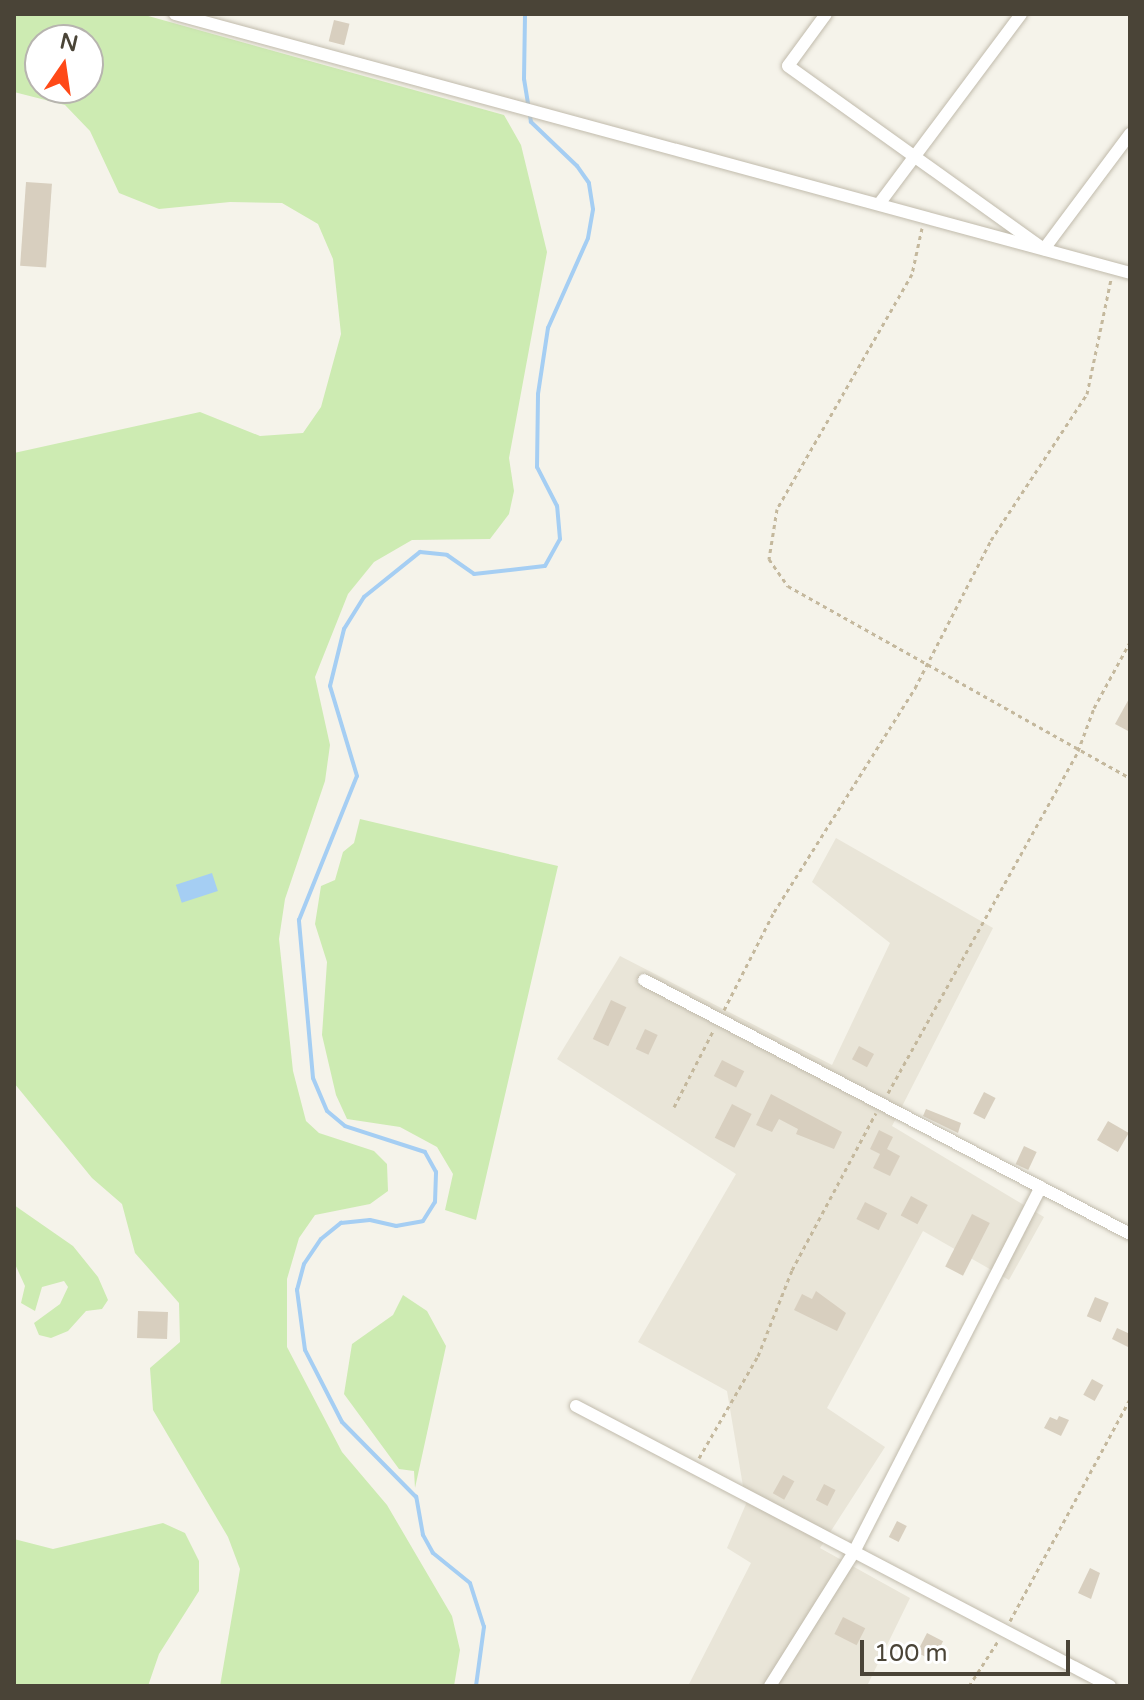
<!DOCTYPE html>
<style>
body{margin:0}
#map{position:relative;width:1144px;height:1700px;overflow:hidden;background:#f5f3ea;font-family:"Varela Round",sans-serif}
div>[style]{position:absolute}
.residential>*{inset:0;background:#e9e5d8}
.green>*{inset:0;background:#cdebb2}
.water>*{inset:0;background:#a5cef3;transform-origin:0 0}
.stream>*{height:4px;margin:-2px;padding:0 2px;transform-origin:2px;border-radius:2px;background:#a5cef3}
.building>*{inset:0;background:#d8cfbf;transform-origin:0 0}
.path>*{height:3px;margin-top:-1.5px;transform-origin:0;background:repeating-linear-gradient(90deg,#c4b89d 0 4px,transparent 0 8px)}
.roads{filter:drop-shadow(0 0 2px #c1bbac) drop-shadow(0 0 2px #c1bbac)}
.street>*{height:12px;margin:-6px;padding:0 6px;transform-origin:6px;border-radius:6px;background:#fff}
span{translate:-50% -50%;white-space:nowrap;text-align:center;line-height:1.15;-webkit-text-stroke:6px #fff;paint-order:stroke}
.frame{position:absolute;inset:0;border:16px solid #4a4437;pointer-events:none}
.north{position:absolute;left:24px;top:24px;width:80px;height:80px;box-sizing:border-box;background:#fff;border:2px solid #b7b4af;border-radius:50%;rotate:13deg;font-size:22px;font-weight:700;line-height:32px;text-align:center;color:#4a4437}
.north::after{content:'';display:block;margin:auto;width:28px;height:36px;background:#ff4917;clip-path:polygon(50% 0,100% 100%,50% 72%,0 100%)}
.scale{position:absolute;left:860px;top:1640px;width:210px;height:36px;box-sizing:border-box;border:4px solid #4a4437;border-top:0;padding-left:10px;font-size:24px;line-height:28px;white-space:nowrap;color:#4a4437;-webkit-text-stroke:6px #fff;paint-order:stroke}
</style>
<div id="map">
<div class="residential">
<div style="clip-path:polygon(836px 838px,993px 928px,892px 1126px,1044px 1217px,1009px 1280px,923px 1231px,827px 1408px,885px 1447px,820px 1548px,910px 1598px,867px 1686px,688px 1686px,751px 1563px,727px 1548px,746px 1504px,727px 1391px,638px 1342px,736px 1174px,557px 1059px,620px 956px,832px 1065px,890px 943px,812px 882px)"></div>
</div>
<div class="green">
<div style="clip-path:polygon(evenodd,14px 14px,141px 14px,504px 115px,521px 145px,547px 252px,509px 458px,514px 491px,509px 514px,490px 539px,412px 540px,374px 562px,348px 594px,315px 677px,330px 745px,325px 781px,285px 899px,279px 939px,293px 1071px,306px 1121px,319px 1133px,374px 1151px,387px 1164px,388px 1191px,370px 1204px,315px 1215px,299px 1238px,287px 1279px,287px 1347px,342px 1452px,387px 1505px,452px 1616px,460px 1650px,454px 1686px,220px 1686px,240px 1569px,228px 1537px,153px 1410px,150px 1368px,180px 1342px,179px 1303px,135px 1253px,122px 1204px,92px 1178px,14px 1083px,14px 453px,200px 412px,260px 436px,303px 433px,321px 407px,341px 334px,333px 259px,318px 224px,282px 203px,230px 202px,159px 209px,119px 193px,90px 131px,65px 105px,14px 92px,14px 14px,40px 40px,88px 40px,88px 88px,40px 88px,40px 40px)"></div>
<div style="clip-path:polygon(360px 819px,558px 866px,476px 1220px,445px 1210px,453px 1174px,437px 1147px,400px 1127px,347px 1119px,336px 1095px,322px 1035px,327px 962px,315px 924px,321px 886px,335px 880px,343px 852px,354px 843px)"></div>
<div style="clip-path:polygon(14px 1205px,73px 1246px,98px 1277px,108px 1300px,102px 1309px,86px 1311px,68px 1331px,51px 1338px,39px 1335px,34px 1323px,60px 1304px,68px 1287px,64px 1281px,42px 1287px,35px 1311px,21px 1303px,25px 1286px,14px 1262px)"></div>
<div style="clip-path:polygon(403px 1295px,427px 1311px,446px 1346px,415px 1488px,414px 1471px,399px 1469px,344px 1394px,352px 1344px,393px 1315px)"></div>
<div style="clip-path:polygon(163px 1523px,185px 1533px,199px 1561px,199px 1591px,159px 1654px,148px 1686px,14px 1686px,14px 1539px,53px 1549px)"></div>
</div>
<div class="water">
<div style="left:212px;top:873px;width:19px;height:38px;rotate:72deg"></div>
</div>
<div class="stream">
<div style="left:476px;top:1686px;width:60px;rotate:-82.3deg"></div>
<div style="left:484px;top:1627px;width:46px;rotate:-107.7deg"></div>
<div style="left:470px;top:1583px;width:48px;rotate:-141deg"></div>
<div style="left:433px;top:1553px;width:21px;rotate:-119deg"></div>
<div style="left:423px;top:1535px;width:39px;rotate:-100deg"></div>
<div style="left:416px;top:1497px;width:105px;rotate:-134.6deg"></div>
<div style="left:342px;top:1422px;width:81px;rotate:-117.2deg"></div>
<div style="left:305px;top:1350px;width:61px;rotate:-97.6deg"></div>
<div style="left:297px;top:1290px;width:27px;rotate:-75deg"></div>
<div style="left:304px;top:1264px;width:30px;rotate:-56deg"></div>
<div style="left:321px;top:1239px;width:26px;rotate:-39deg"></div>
<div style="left:341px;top:1223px;width:29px;rotate:-6deg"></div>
<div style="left:370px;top:1220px;width:27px;rotate:13deg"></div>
<div style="left:396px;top:1226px;width:27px;rotate:-10deg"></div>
<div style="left:423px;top:1221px;width:22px;rotate:-58deg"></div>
<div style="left:435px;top:1202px;width:30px;rotate:-88deg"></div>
<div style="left:436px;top:1172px;width:23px;rotate:-119deg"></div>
<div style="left:425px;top:1152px;width:84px;rotate:-162deg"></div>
<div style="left:345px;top:1126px;width:23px;rotate:-140deg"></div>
<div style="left:327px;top:1111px;width:36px;rotate:-113deg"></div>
<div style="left:313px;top:1078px;width:159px;rotate:-95.1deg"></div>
<div style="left:299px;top:920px;width:155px;rotate:-68.1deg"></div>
<div style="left:357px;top:776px;width:94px;rotate:-106.7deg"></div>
<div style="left:330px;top:686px;width:59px;rotate:-76.2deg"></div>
<div style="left:344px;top:629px;width:38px;rotate:-58deg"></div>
<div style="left:364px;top:597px;width:72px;rotate:-38.8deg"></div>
<div style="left:420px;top:552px;width:27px;rotate:6deg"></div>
<div style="left:447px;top:555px;width:33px;rotate:35deg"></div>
<div style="left:474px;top:574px;width:71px;rotate:-6.4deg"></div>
<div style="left:545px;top:566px;width:31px;rotate:-61deg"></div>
<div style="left:560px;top:539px;width:33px;rotate:-95deg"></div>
<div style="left:557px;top:506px;width:44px;rotate:-117.1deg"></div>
<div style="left:537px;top:467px;width:73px;rotate:-89.2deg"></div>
<div style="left:538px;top:394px;width:67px;rotate:-81.4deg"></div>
<div style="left:548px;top:328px;width:98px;rotate:-66deg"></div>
<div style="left:588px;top:238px;width:29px;rotate:-80deg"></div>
<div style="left:593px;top:209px;width:26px;rotate:-99deg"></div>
<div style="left:589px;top:183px;width:21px;rotate:-125deg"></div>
<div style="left:577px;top:166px;width:64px;rotate:-136.3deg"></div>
<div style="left:531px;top:122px;width:44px;rotate:-99.2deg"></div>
<div style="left:524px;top:79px;width:65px;rotate:-89.1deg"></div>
</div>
<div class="building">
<div style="left:334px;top:20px;width:16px;height:22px;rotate:14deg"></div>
<div style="left:26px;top:182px;width:26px;height:84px;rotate:4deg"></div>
<div style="clip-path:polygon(1130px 697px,1130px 732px,1115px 724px)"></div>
<div style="left:611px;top:1000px;width:17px;height:43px;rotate:25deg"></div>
<div style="left:645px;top:1029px;width:14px;height:22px;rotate:25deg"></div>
<div style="left:859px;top:1046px;width:17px;height:15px;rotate:28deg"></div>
<div style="left:722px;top:1060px;width:25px;height:18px;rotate:27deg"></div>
<div style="left:984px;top:1092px;width:13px;height:24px;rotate:27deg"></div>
<div style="clip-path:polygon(771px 1094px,842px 1132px,834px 1149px,796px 1134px,798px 1129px,779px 1119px,772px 1132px,756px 1125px)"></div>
<div style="left:732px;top:1104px;width:22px;height:38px;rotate:27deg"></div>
<div style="clip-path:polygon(926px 1109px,961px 1123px,958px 1133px,923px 1116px)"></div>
<div style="left:1108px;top:1121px;width:24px;height:22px;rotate:30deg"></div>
<div style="clip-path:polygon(879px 1130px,893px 1137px,887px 1149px,900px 1156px,890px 1176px,873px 1168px,880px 1154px,870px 1149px)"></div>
<div style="left:1024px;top:1146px;width:14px;height:20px;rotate:25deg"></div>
<div style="left:911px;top:1196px;width:19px;height:22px;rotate:28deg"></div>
<div style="left:865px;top:1202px;width:25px;height:19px;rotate:27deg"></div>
<div style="left:972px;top:1214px;width:20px;height:59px;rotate:27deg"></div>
<div style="clip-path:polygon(816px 1291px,846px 1313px,837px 1331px,794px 1310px,802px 1294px,812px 1299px)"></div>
<div style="left:1095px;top:1297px;width:15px;height:21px;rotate:23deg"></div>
<div style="left:138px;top:1311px;width:30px;height:27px;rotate:2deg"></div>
<div style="clip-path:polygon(1117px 1328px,1130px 1334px,1130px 1348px,1112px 1339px)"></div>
<div style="left:1092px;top:1379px;width:13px;height:18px;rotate:29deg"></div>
<div style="clip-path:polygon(1059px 1416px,1069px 1420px,1061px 1436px,1044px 1428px,1050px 1417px,1057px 1420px)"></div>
<div style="left:783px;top:1475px;width:13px;height:21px;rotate:29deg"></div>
<div style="left:824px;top:1484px;width:13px;height:18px;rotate:27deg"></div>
<div style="left:897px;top:1521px;width:11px;height:18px;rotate:27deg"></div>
<div style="clip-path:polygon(1090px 1568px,1100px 1573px,1091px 1599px,1078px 1593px)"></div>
<div style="left:843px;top:1617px;width:25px;height:19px;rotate:27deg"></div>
<div style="left:927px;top:1633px;width:18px;height:22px;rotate:27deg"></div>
</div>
<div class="path">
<div style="left:922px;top:228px;width:47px;rotate:102.3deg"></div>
<div style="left:912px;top:274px;width:271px;rotate:119.9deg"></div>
<div style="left:777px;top:509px;width:51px;rotate:99.1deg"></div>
<div style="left:769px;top:559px;width:33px;rotate:55deg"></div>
<div style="left:788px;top:586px;width:392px;rotate:29.3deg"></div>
<div style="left:724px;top:1010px;width:110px;rotate:-63deg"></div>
<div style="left:774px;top:912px;width:265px;rotate:-57.8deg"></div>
<div style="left:915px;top:688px;width:166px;rotate:-62.8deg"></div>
<div style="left:991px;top:540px;width:175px;rotate:-56.7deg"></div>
<div style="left:1087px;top:394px;width:117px;rotate:-78.2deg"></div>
<div style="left:888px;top:1093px;width:391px;rotate:-60.9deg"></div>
<div style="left:1078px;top:751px;width:46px;rotate:-69.6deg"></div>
<div style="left:1094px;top:708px;width:75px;rotate:-61.4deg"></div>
<div style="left:674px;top:1107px;width:85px;rotate:-62.8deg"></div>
<div style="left:699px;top:1458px;width:118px;rotate:-60deg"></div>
<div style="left:758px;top:1356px;width:92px;rotate:-68.4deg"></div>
<div style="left:792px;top:1270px;width:178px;rotate:-61.9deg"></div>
<div style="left:1010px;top:1621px;width:252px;rotate:-61.6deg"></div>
<div style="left:969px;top:1686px;width:54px;rotate:-57.2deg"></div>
</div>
<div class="roads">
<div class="street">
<div style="left:175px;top:14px;width:989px;rotate:15.17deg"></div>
<div style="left:826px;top:14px;width:64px;rotate:126.2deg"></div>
<div style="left:788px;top:66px;width:315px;rotate:35.6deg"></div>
<div style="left:1044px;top:249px;width:144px;rotate:-53.2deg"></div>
<div style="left:879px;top:204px;width:237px;rotate:-53.2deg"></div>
<div style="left:644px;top:980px;width:548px;rotate:27.59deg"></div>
<div style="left:576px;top:1406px;width:603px;rotate:27.67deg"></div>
<div style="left:770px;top:1686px;width:158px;rotate:-57.9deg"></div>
<div style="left:854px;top:1552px;width:410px;rotate:-62.9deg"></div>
</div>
</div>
<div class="frame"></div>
<div class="north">N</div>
<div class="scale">100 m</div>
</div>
